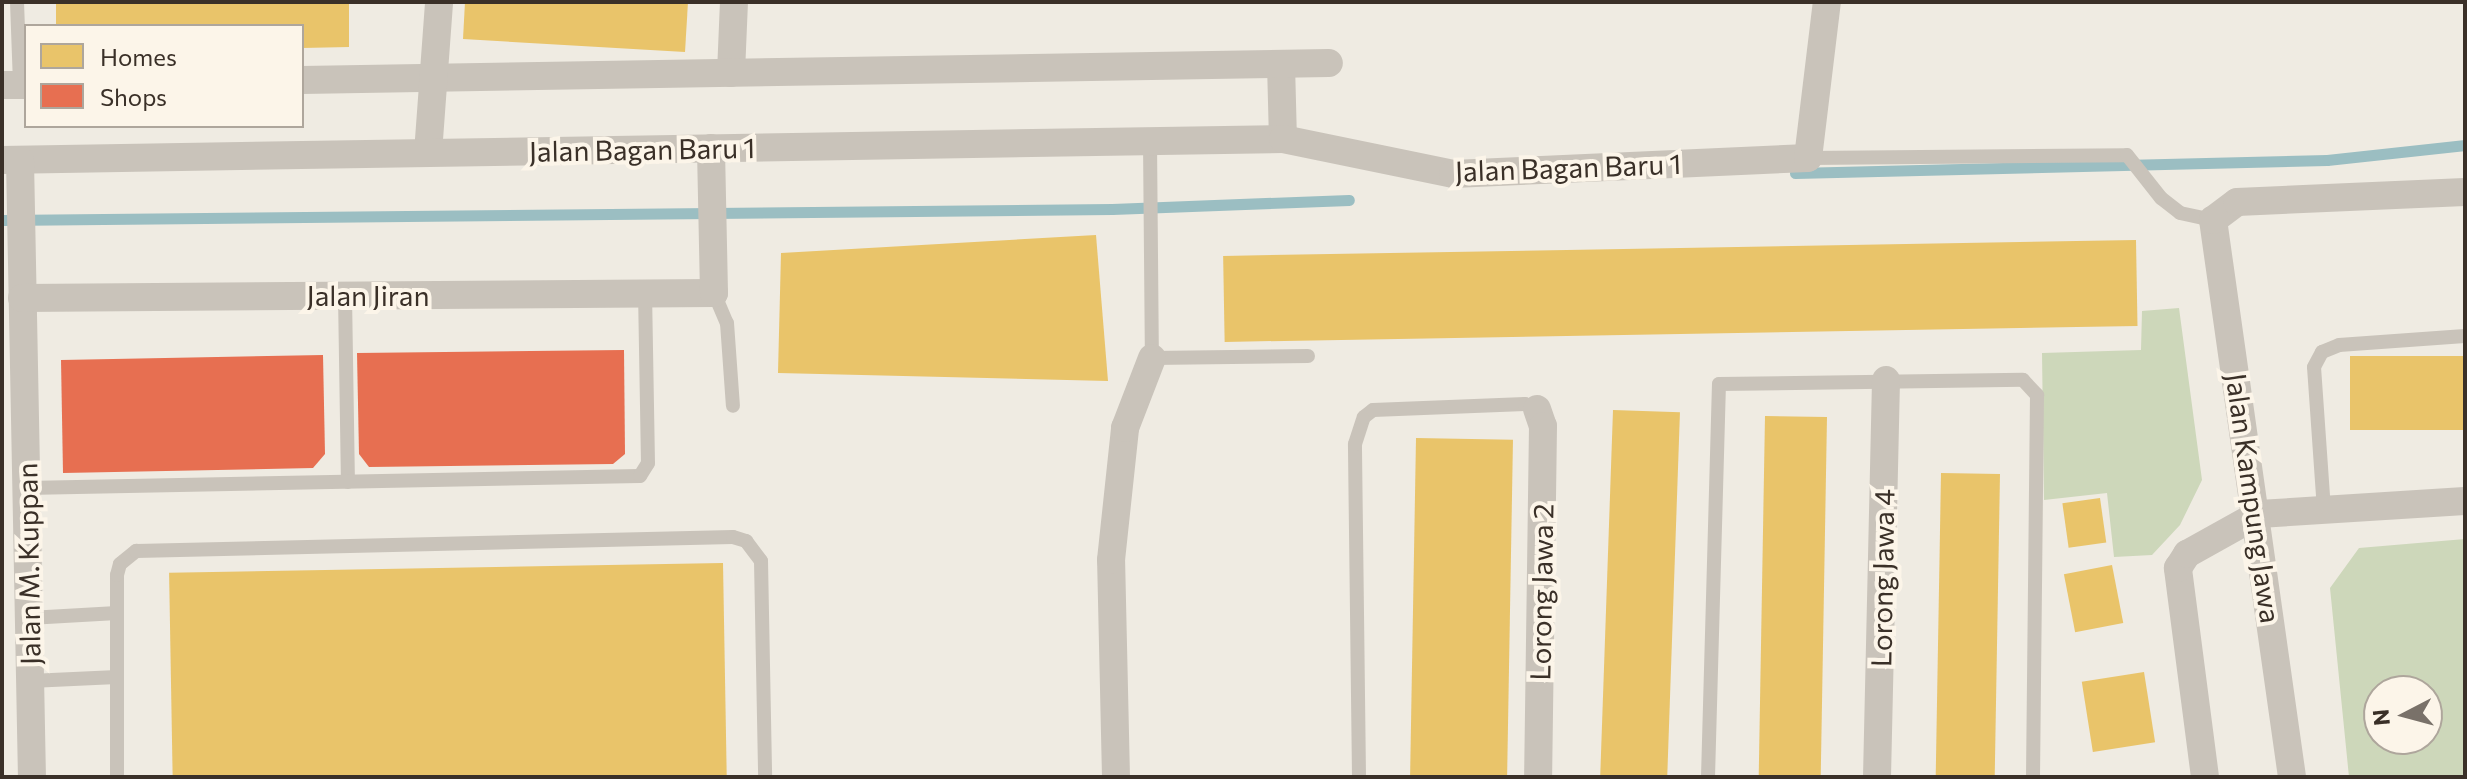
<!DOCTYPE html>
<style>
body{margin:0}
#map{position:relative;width:2467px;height:779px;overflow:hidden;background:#efebe2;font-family:Commissioner,sans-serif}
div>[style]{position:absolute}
.green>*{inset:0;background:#cdd7ba}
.homes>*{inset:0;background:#e9c46a;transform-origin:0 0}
.shops>*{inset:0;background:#e76f51}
.stream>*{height:11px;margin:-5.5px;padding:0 5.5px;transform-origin:5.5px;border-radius:5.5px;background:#9bbec2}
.lane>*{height:14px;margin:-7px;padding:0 7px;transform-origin:7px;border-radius:7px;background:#c9c3ba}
.street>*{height:28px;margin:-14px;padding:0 14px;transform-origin:14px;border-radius:14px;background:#c9c3ba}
span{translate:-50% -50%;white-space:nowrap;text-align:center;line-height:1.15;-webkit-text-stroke:8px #fcf5e9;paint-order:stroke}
.street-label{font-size:28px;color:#3a3028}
.frame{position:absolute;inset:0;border:4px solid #3a3028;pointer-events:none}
.legend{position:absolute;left:24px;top:24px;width:280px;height:104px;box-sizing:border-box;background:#fcf5e9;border:2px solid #aea69c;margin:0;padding:10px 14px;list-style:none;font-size:24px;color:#3a3028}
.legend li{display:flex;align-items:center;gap:16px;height:40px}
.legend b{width:40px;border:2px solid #aea69c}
.north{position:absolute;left:2363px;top:675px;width:80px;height:80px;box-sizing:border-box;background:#fcf5e9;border:2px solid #aea69c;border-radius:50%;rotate:264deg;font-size:22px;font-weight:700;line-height:32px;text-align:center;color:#3a3028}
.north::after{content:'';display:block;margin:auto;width:28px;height:36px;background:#797169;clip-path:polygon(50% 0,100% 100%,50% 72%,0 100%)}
</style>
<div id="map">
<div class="green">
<div style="clip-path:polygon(2179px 308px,2202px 480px,2180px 525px,2152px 555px,2114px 557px,2107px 493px,2044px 500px,2042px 353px,2141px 350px,2142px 311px)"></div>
<div style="clip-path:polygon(evenodd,2465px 539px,2465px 777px,2349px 777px,2330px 588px,2359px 548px,2465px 539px,2379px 691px,2427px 691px,2427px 739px,2379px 739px,2379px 691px)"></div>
</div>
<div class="homes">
<div style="clip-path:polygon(56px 2px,349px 2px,349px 47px,302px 48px,302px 26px,56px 26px)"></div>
<div style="clip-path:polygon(465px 2px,688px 2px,685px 52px,463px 39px)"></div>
<div style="clip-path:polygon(1096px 235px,1108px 381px,778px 373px,781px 253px)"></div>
<div style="left:2136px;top:240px;width:86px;height:913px;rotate:89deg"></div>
<div style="left:2465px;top:356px;width:74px;height:115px;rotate:90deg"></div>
<div style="left:1613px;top:410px;width:67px;height:367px;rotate:2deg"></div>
<div style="left:1765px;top:416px;width:62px;height:361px;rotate:1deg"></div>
<div style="left:1416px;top:438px;width:97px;height:339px;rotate:1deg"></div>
<div style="left:1941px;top:473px;width:59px;height:304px;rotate:1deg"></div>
<div style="left:2100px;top:498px;width:45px;height:38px;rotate:82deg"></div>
<div style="left:723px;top:563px;width:214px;height:554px;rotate:89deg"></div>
<div style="left:2112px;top:565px;width:59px;height:49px;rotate:79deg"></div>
<div style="left:2144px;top:672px;width:71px;height:63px;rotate:81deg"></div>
</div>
<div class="shops">
<div style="clip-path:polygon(624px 350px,625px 454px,613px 464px,369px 467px,359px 454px,357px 353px)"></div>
<div style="clip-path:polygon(323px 355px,325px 454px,313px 468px,63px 473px,61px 360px)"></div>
</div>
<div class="stream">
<div style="left:1795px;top:173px;width:532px;rotate:-1.4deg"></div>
<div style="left:2327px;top:160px;width:139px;rotate:-6.2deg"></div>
<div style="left:2px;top:220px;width:1110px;rotate:-0.57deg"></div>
<div style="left:1112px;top:209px;width:237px;rotate:-2.2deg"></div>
</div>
<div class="lane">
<div style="left:17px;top:2px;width:83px;rotate:87.9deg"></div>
<div style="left:1150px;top:141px;width:217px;rotate:89.5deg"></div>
<div style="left:1152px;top:358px;width:156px;rotate:-0.7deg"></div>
<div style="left:1808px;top:158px;width:319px;rotate:-0.5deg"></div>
<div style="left:2127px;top:155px;width:55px;rotate:51.7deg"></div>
<div style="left:2161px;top:198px;width:24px;rotate:38deg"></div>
<div style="left:2180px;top:213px;width:34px;rotate:12deg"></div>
<div style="left:714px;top:293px;width:33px;rotate:67deg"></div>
<div style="left:727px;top:323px;width:83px;rotate:85.9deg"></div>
<div style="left:345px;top:295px;width:187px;rotate:89.1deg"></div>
<div style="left:26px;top:488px;width:614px;rotate:-1.12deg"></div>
<div style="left:640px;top:476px;width:15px;rotate:-58deg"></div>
<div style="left:648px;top:463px;width:169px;rotate:-91deg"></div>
<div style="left:2324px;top:510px;width:143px;rotate:-94deg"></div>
<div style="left:2314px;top:367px;width:17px;rotate:-62deg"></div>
<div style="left:2322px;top:352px;width:18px;rotate:-22deg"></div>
<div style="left:2339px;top:345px;width:126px;rotate:-4.1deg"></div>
<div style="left:29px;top:618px;width:88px;rotate:-3.3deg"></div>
<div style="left:30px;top:681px;width:87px;rotate:-2.6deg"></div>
<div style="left:117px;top:777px;width:202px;rotate:-90deg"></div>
<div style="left:117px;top:575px;width:11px;rotate:-75deg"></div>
<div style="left:120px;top:564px;width:21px;rotate:-39deg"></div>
<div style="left:136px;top:551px;width:597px;rotate:-1.34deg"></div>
<div style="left:733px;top:537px;width:14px;rotate:17deg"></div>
<div style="left:746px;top:541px;width:25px;rotate:53deg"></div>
<div style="left:761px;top:561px;width:216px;rotate:88.9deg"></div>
<div style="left:1359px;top:777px;width:333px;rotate:-90.7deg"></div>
<div style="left:1355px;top:444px;width:28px;rotate:-72deg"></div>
<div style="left:1364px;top:417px;width:11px;rotate:-38deg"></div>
<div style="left:1373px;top:410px;width:152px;rotate:-2.3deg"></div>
<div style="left:1525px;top:404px;width:13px;rotate:23deg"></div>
<div style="left:1708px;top:777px;width:393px;rotate:-88.4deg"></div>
<div style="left:1719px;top:384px;width:304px;rotate:-0.8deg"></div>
<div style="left:2023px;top:380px;width:21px;rotate:47deg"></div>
<div style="left:2037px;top:395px;width:382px;rotate:90.6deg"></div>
</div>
<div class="street">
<div style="left:1281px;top:64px;width:75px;rotate:88.5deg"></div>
<div style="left:731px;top:73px;width:71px;rotate:-87.6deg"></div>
<div style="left:302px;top:80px;width:1027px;rotate:-0.95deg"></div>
<div style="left:2px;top:85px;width:24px"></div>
<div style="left:428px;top:153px;width:151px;rotate:-85.8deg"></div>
<div style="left:2px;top:160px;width:1281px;rotate:-0.94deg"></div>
<div style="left:1283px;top:139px;width:174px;rotate:11.6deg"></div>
<div style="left:1453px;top:174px;width:355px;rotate:-2.6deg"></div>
<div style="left:1808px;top:158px;width:157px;rotate:-83.1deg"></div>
<div style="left:20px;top:160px;width:617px;rotate:88.89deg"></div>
<div style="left:22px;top:298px;width:692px;rotate:-0.41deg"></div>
<div style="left:714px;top:293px;width:145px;rotate:-91.2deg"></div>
<div style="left:1537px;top:409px;width:18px;rotate:71deg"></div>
<div style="left:1543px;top:426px;width:351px;rotate:90.8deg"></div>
<div style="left:1116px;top:777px;width:217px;rotate:-91.3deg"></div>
<div style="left:1111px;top:560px;width:133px;rotate:-83.9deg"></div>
<div style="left:1125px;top:428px;width:75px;rotate:-68.9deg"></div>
<div style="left:1877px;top:777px;width:397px;rotate:-88.7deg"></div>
<div style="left:2205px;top:777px;width:211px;rotate:-97.4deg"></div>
<div style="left:2178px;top:568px;width:17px;rotate:-57deg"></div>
<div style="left:2187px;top:554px;width:82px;rotate:-29.1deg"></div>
<div style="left:2259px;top:514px;width:206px;rotate:-3.6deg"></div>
<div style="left:2292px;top:777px;width:563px;rotate:-98.07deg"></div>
<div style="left:2213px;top:220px;width:30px;rotate:-37deg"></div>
<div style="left:2237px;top:202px;width:228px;rotate:-2.5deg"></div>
</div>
<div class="street-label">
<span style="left:642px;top:149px;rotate:-1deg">Jalan Bagan Baru 1</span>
<span style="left:1568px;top:167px;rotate:-2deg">Jalan Bagan Baru 1</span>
<span style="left:368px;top:295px">Jalan Jiran</span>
<span style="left:2254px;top:498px;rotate:82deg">Jalan Kampung Jawa</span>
<span style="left:28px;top:564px;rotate:-91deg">Jalan M. Kuppan</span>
<span style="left:1882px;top:578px;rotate:-89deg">Lorong Jawa 4</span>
<span style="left:1541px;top:592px;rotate:-89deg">Lorong Jawa 2</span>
</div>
<div class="frame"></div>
<ul class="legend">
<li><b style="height:22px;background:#e9c46a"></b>Homes</li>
<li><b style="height:22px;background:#e76f51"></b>Shops</li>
</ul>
<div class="north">N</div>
</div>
